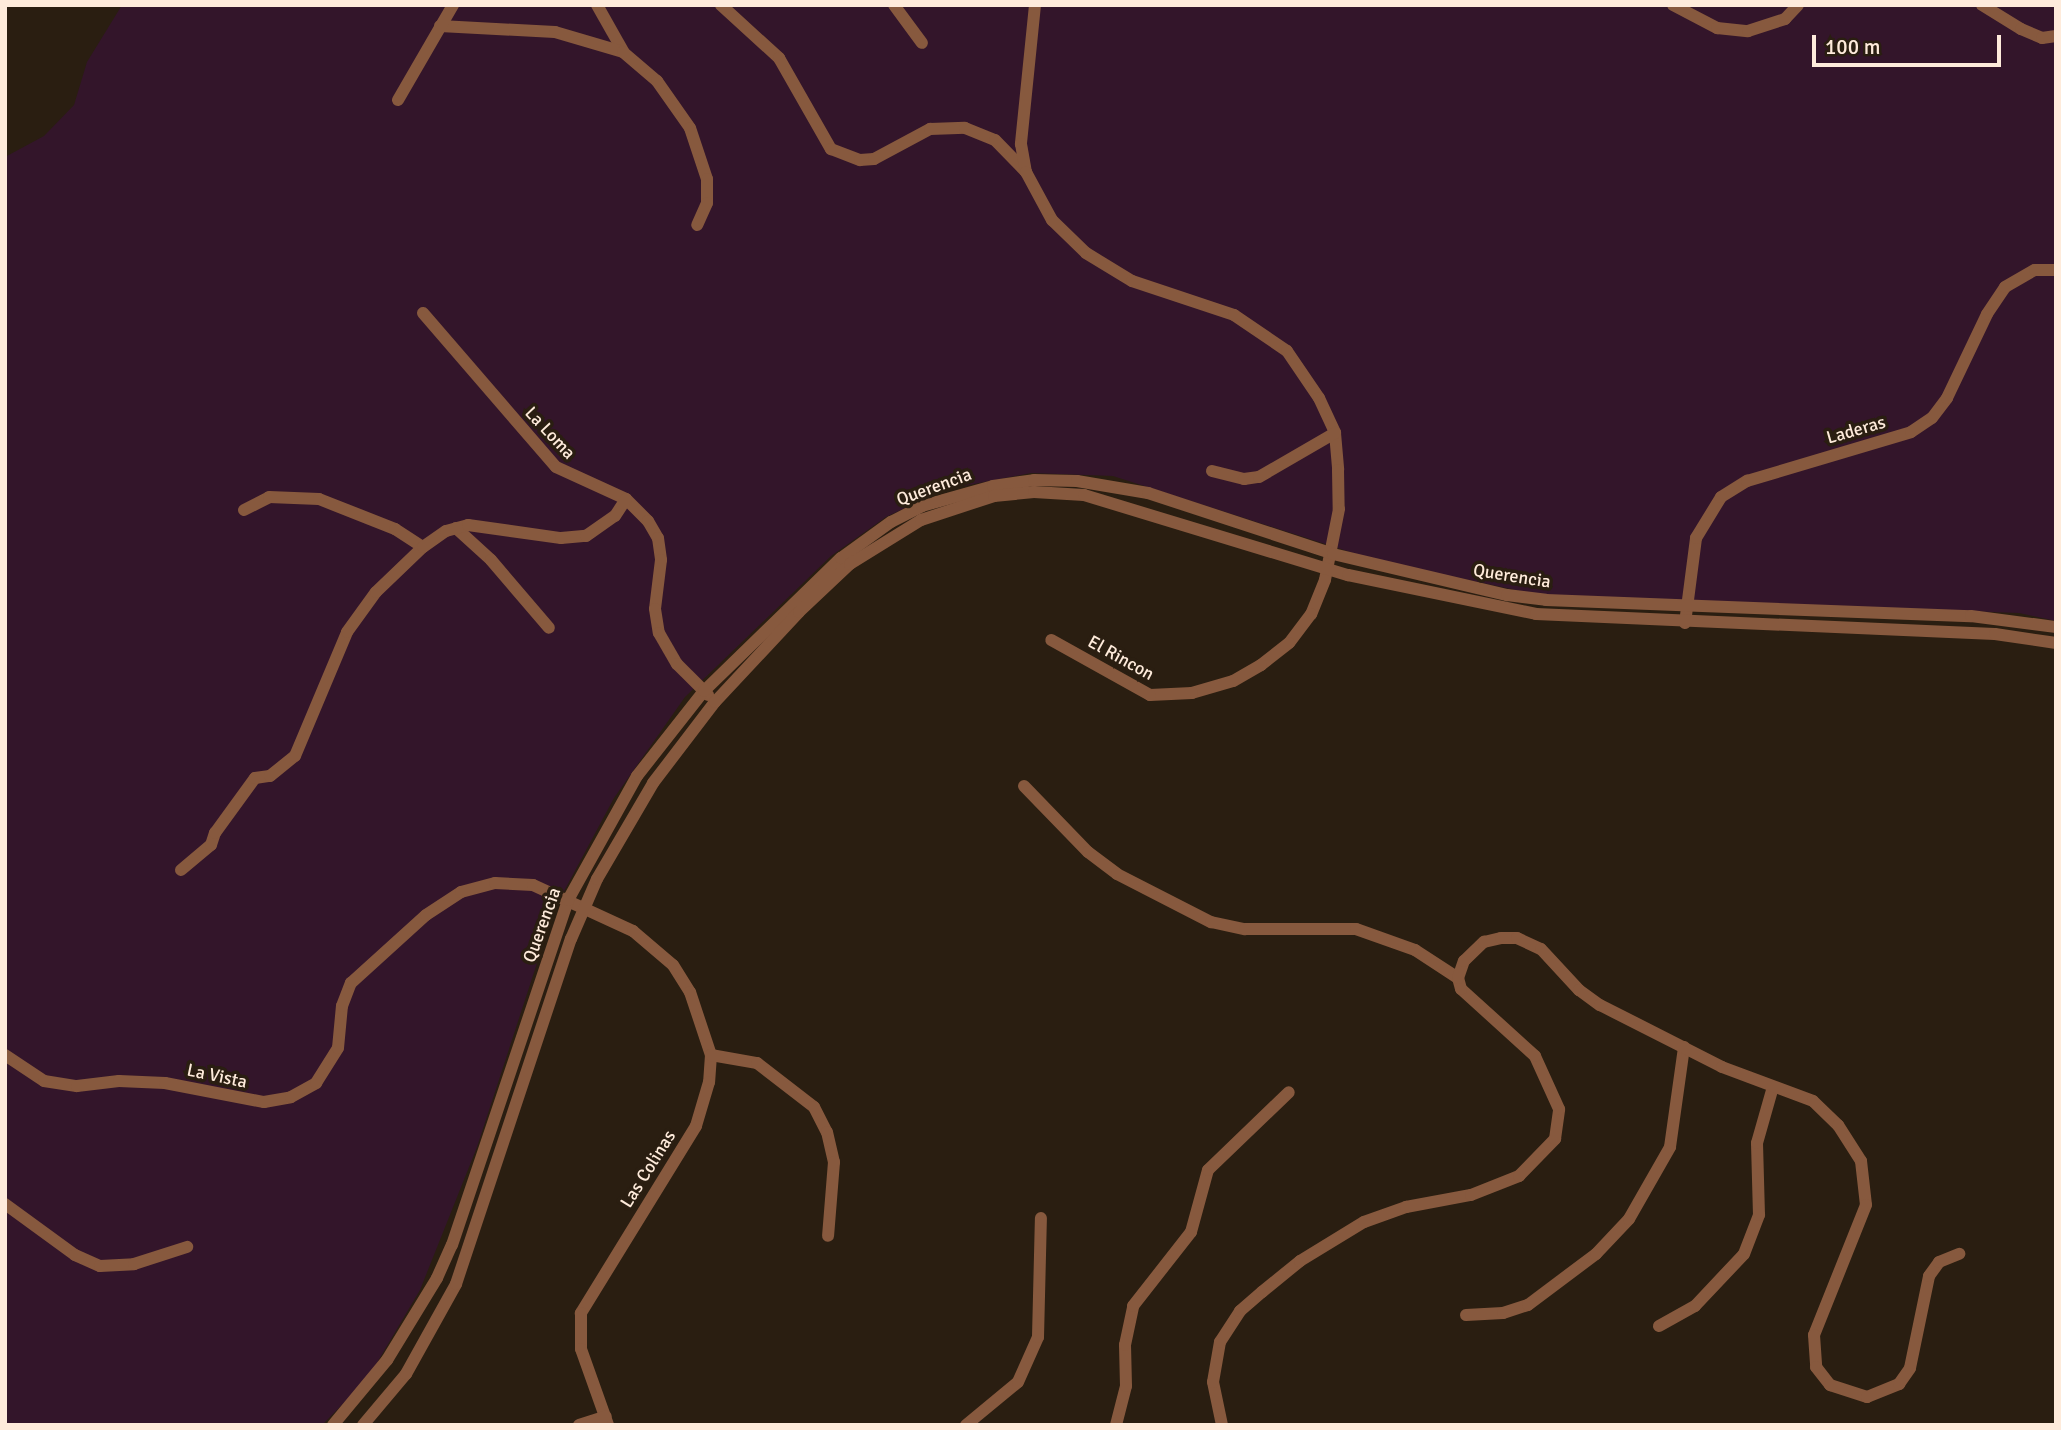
<!DOCTYPE html>
<style>
body{margin:0}
#map{position:relative;width:2061px;height:1430px;overflow:hidden;background:#2a1e11;font-family:Signika,sans-serif}
div>[style]{position:absolute}
.green>*{inset:0;background:#33152a}
.minor>*{height:12px;margin:-6px;padding:0 6px;transform-origin:6px;border-radius:6px;background:#87593e}
span{translate:-50% -50%;white-space:nowrap;text-align:center;line-height:1.15;-webkit-text-stroke:7px #2a1e11;paint-order:stroke}
.street-label{font-size:18px;color:#feebdb}
.frame{position:absolute;inset:0;border:7px solid #feebdb;pointer-events:none}
.scale{position:absolute;left:1812px;top:35px;width:189px;height:32px;box-sizing:border-box;border:4px solid #feebdb;border-top:0;padding-left:9px;font-size:21px;line-height:24px;white-space:nowrap;color:#feebdb;-webkit-text-stroke:5px #2a1e11;paint-order:stroke}
</style>
<div id="map">
<div class="green">
<div style="clip-path:polygon(122px 5px,2056px 5px,2056px 621px,2019px 613px,1544px 596px,1375px 560px,1113px 476px,1031px 473px,943px 490px,886px 517px,831px 556px,685px 697px,614px 798px,555px 908px,477px 1147px,420px 1290px,368px 1378px,329px 1418px,322px 1425px,5px 1425px,5px 157px,44px 136px,74px 105px,87px 62px)"></div>
</div>
<div class="minor">
<div style="left:597px;top:5px;width:53px;rotate:60.5deg"></div>
<div style="left:721px;top:5px;width:79px;rotate:42.4deg"></div>
<div style="left:779px;top:58px;width:105px;rotate:60.3deg"></div>
<div style="left:831px;top:149px;width:31px;rotate:21deg"></div>
<div style="left:860px;top:160px;width:14px;rotate:-4deg"></div>
<div style="left:874px;top:159px;width:64px;rotate:-28.2deg"></div>
<div style="left:930px;top:129px;width:35px;rotate:-2deg"></div>
<div style="left:965px;top:128px;width:32px;rotate:22deg"></div>
<div style="left:995px;top:140px;width:45px;rotate:45.9deg"></div>
<div style="left:894px;top:5px;width:47px;rotate:53.6deg"></div>
<div style="left:1035px;top:5px;width:140px;rotate:95.8deg"></div>
<div style="left:1021px;top:144px;width:28px;rotate:80deg"></div>
<div style="left:1026px;top:172px;width:55px;rotate:61.6deg"></div>
<div style="left:1052px;top:220px;width:47px;rotate:44.1deg"></div>
<div style="left:1086px;top:253px;width:54px;rotate:31.3deg"></div>
<div style="left:1132px;top:281px;width:108px;rotate:18.4deg"></div>
<div style="left:1234px;top:315px;width:64px;rotate:34.2deg"></div>
<div style="left:1287px;top:351px;width:57px;rotate:55.8deg"></div>
<div style="left:1319px;top:398px;width:38px;rotate:65deg"></div>
<div style="left:1335px;top:433px;width:37px;rotate:85deg"></div>
<div style="left:1338px;top:470px;width:39px;rotate:89deg"></div>
<div style="left:1339px;top:509px;width:72px;rotate:101.2deg"></div>
<div style="left:1325px;top:580px;width:37px;rotate:112deg"></div>
<div style="left:1311px;top:614px;width:36px;rotate:127deg"></div>
<div style="left:1289px;top:643px;width:36px;rotate:142deg"></div>
<div style="left:1261px;top:665px;width:32px;rotate:150deg"></div>
<div style="left:1233px;top:681px;width:43px;rotate:163.7deg"></div>
<div style="left:1192px;top:693px;width:42px;rotate:177.3deg"></div>
<div style="left:1150px;top:695px;width:113px;rotate:-150.9deg"></div>
<div style="left:1673px;top:5px;width:50px;rotate:27.6deg"></div>
<div style="left:1717px;top:28px;width:31px;rotate:6deg"></div>
<div style="left:1748px;top:31px;width:39px;rotate:-18deg"></div>
<div style="left:1785px;top:19px;width:19px;rotate:-47deg"></div>
<div style="left:1982px;top:5px;width:46px;rotate:31.6deg"></div>
<div style="left:2021px;top:29px;width:23px;rotate:23deg"></div>
<div style="left:2042px;top:38px;width:14px;rotate:-8deg"></div>
<div style="left:440px;top:26px;width:115px;rotate:3deg"></div>
<div style="left:555px;top:32px;width:71px;rotate:16.4deg"></div>
<div style="left:623px;top:52px;width:45px;rotate:40.5deg"></div>
<div style="left:657px;top:81px;width:57px;rotate:54.9deg"></div>
<div style="left:690px;top:128px;width:54px;rotate:71.6deg"></div>
<div style="left:707px;top:179px;width:24px;rotate:90deg"></div>
<div style="left:707px;top:203px;width:24px;rotate:114deg"></div>
<div style="left:398px;top:100px;width:110px;rotate:-59.9deg"></div>
<div style="left:423px;top:313px;width:203px;rotate:49.2deg"></div>
<div style="left:556px;top:467px;width:77px;rotate:24.6deg"></div>
<div style="left:626px;top:499px;width:31px;rotate:45deg"></div>
<div style="left:648px;top:521px;width:20px;rotate:60deg"></div>
<div style="left:658px;top:538px;width:22px;rotate:82deg"></div>
<div style="left:661px;top:560px;width:49px;rotate:97deg"></div>
<div style="left:655px;top:609px;width:24px;rotate:81deg"></div>
<div style="left:659px;top:633px;width:36px;rotate:60deg"></div>
<div style="left:677px;top:664px;width:44px;rotate:45deg"></div>
<div style="left:1212px;top:471px;width:33px;rotate:14deg"></div>
<div style="left:1244px;top:479px;width:15px;rotate:-8deg"></div>
<div style="left:1259px;top:477px;width:88px;rotate:-30.1deg"></div>
<div style="left:244px;top:510px;width:28px;rotate:-27deg"></div>
<div style="left:269px;top:497px;width:50px;rotate:2.3deg"></div>
<div style="left:319px;top:499px;width:82px;rotate:21.5deg"></div>
<div style="left:395px;top:529px;width:33px;rotate:33deg"></div>
<div style="left:456px;top:528px;width:47px;rotate:42.4deg"></div>
<div style="left:491px;top:560px;width:89px;rotate:49.5deg"></div>
<div style="left:1685px;top:623px;width:86px;rotate:-82.6deg"></div>
<div style="left:1696px;top:538px;width:48px;rotate:-58.6deg"></div>
<div style="left:1721px;top:497px;width:31px;rotate:-32deg"></div>
<div style="left:1747px;top:481px;width:171px;rotate:-16.6deg"></div>
<div style="left:1911px;top:432px;width:25px;rotate:-34deg"></div>
<div style="left:1932px;top:418px;width:25px;rotate:-53deg"></div>
<div style="left:1947px;top:398px;width:93px;rotate:-64.5deg"></div>
<div style="left:1987px;top:314px;width:32px;rotate:-56deg"></div>
<div style="left:2005px;top:287px;width:34px;rotate:-30deg"></div>
<div style="left:2035px;top:270px;width:21px"></div>
<div style="left:1024px;top:786px;width:92px;rotate:45.9deg"></div>
<div style="left:1088px;top:852px;width:36px;rotate:37deg"></div>
<div style="left:1117px;top:874px;width:106px;rotate:27.1deg"></div>
<div style="left:1211px;top:922px;width:35px;rotate:12deg"></div>
<div style="left:1245px;top:929px;width:111px"></div>
<div style="left:1356px;top:929px;width:63px;rotate:19.6deg"></div>
<div style="left:1415px;top:950px;width:51px;rotate:33.1deg"></div>
<div style="left:181px;top:870px;width:39px;rotate:-40deg"></div>
<div style="left:211px;top:845px;width:13px;rotate:-72deg"></div>
<div style="left:215px;top:833px;width:68px;rotate:-54deg"></div>
<div style="left:255px;top:778px;width:15px;rotate:-8deg"></div>
<div style="left:270px;top:776px;width:32px;rotate:-39deg"></div>
<div style="left:295px;top:756px;width:134px;rotate:-67.2deg"></div>
<div style="left:347px;top:632px;width:49px;rotate:-54.1deg"></div>
<div style="left:376px;top:592px;width:65px;rotate:-43.8deg"></div>
<div style="left:423px;top:547px;width:28px;rotate:-35deg"></div>
<div style="left:446px;top:531px;width:23px;rotate:-15deg"></div>
<div style="left:468px;top:525px;width:94px;rotate:8deg"></div>
<div style="left:561px;top:538px;width:25px;rotate:-5deg"></div>
<div style="left:586px;top:536px;width:35px;rotate:-35deg"></div>
<div style="left:615px;top:516px;width:20px;rotate:-57deg"></div>
<div style="left:5px;top:1055px;width:47px;rotate:33.7deg"></div>
<div style="left:44px;top:1081px;width:33px;rotate:9deg"></div>
<div style="left:77px;top:1086px;width:42px;rotate:-6.8deg"></div>
<div style="left:119px;top:1081px;width:46px;rotate:2.5deg"></div>
<div style="left:165px;top:1083px;width:101px;rotate:10.9deg"></div>
<div style="left:264px;top:1102px;width:27px;rotate:-10deg"></div>
<div style="left:291px;top:1097px;width:29px;rotate:-29deg"></div>
<div style="left:316px;top:1083px;width:41px;rotate:-57.8deg"></div>
<div style="left:338px;top:1048px;width:42px;rotate:-84.6deg"></div>
<div style="left:342px;top:1006px;width:25px;rotate:-69deg"></div>
<div style="left:351px;top:983px;width:101px;rotate:-42.2deg"></div>
<div style="left:426px;top:915px;width:42px;rotate:-33.3deg"></div>
<div style="left:461px;top:892px;width:35px;rotate:-15deg"></div>
<div style="left:495px;top:883px;width:38px;rotate:3deg"></div>
<div style="left:533px;top:885px;width:110px;rotate:24.7deg"></div>
<div style="left:633px;top:931px;width:52px;rotate:40.4deg"></div>
<div style="left:673px;top:965px;width:32px;rotate:58deg"></div>
<div style="left:690px;top:992px;width:66px;rotate:71.6deg"></div>
<div style="left:711px;top:1055px;width:27px;rotate:94deg"></div>
<div style="left:709px;top:1082px;width:46px;rotate:106.5deg"></div>
<div style="left:696px;top:1126px;width:220px;rotate:121.6deg"></div>
<div style="left:581px;top:1313px;width:36px;rotate:90deg"></div>
<div style="left:581px;top:1349px;width:81px;rotate:70.4deg"></div>
<div style="left:711px;top:1055px;width:47px;rotate:9.9deg"></div>
<div style="left:757px;top:1063px;width:72px;rotate:37.7deg"></div>
<div style="left:814px;top:1107px;width:28px;rotate:63deg"></div>
<div style="left:827px;top:1132px;width:31px;rotate:77deg"></div>
<div style="left:834px;top:1162px;width:74px;rotate:94.6deg"></div>
<div style="left:5px;top:1204px;width:87px;rotate:36.1deg"></div>
<div style="left:75px;top:1255px;width:27px;rotate:24deg"></div>
<div style="left:100px;top:1266px;width:34px;rotate:-3deg"></div>
<div style="left:134px;top:1264px;width:56px;rotate:-17.8deg"></div>
<div style="left:1466px;top:1315px;width:37px;rotate:-3deg"></div>
<div style="left:1503px;top:1313px;width:26px;rotate:-18deg"></div>
<div style="left:1528px;top:1305px;width:85px;rotate:-36.9deg"></div>
<div style="left:1596px;top:1254px;width:48px;rotate:-46.7deg"></div>
<div style="left:1629px;top:1219px;width:83px;rotate:-60.3deg"></div>
<div style="left:1670px;top:1147px;width:101px;rotate:-82deg"></div>
<div style="left:1659px;top:1326px;width:41px;rotate:-29.1deg"></div>
<div style="left:1695px;top:1306px;width:71px;rotate:-46.7deg"></div>
<div style="left:1744px;top:1254px;width:42px;rotate:-69deg"></div>
<div style="left:1759px;top:1215px;width:72px;rotate:-91.6deg"></div>
<div style="left:1757px;top:1143px;width:58px;rotate:-74.1deg"></div>
<div style="left:333px;top:1425px;width:85px;rotate:-50.3deg"></div>
<div style="left:387px;top:1360px;width:96px;rotate:-58.6deg"></div>
<div style="left:437px;top:1278px;width:36px;rotate:-66deg"></div>
<div style="left:452px;top:1245px;width:364px;rotate:-71.4deg"></div>
<div style="left:568px;top:900px;width:142px;rotate:-60.9deg"></div>
<div style="left:637px;top:776px;width:108px;rotate:-51.8deg"></div>
<div style="left:704px;top:691px;width:191px;rotate:-44.2deg"></div>
<div style="left:841px;top:558px;width:62px;rotate:-35.8deg"></div>
<div style="left:891px;top:522px;width:35px;rotate:-27deg"></div>
<div style="left:922px;top:506px;width:74px;rotate:-15.7deg"></div>
<div style="left:993px;top:486px;width:41px;rotate:-8.3deg"></div>
<div style="left:1034px;top:480px;width:43px;rotate:1.3deg"></div>
<div style="left:1077px;top:481px;width:72px;rotate:9.6deg"></div>
<div style="left:1148px;top:493px;width:195px;rotate:18.2deg"></div>
<div style="left:1333px;top:554px;width:179px;rotate:13.3deg"></div>
<div style="left:1507px;top:595px;width:39px;rotate:7deg"></div>
<div style="left:1546px;top:600px;width:425px;rotate:2.2deg"></div>
<div style="left:1971px;top:616px;width:86px;rotate:7.4deg"></div>
<div style="left:363px;top:1425px;width:67px;rotate:-49.9deg"></div>
<div style="left:406px;top:1374px;width:103px;rotate:-60.9deg"></div>
<div style="left:456px;top:1284px;width:364px;rotate:-71.6deg"></div>
<div style="left:571px;top:939px;width:65px;rotate:-66.6deg"></div>
<div style="left:597px;top:879px;width:111px;rotate:-59.7deg"></div>
<div style="left:653px;top:783px;width:102px;rotate:-52.6deg"></div>
<div style="left:715px;top:702px;width:123px;rotate:-47deg"></div>
<div style="left:799px;top:612px;width:70px;rotate:-43.3deg"></div>
<div style="left:850px;top:564px;width:84px;rotate:-31.8deg"></div>
<div style="left:921px;top:520px;width:77px;rotate:-18.2deg"></div>
<div style="left:994px;top:496px;width:40px;rotate:-5.7deg"></div>
<div style="left:1034px;top:492px;width:50px;rotate:3.4deg"></div>
<div style="left:1084px;top:495px;width:276px;rotate:16.9deg"></div>
<div style="left:1348px;top:575px;width:192px;rotate:11.7deg"></div>
<div style="left:1536px;top:614px;width:459px;rotate:2.5deg"></div>
<div style="left:1995px;top:634px;width:62px;rotate:8.4deg"></div>
<div style="left:579px;top:1425px;width:28px;rotate:-18deg"></div>
<div style="left:966px;top:1425px;width:67px;rotate:-39.6deg"></div>
<div style="left:1018px;top:1382px;width:49px;rotate:-66deg"></div>
<div style="left:1038px;top:1337px;width:119px;rotate:-88.6deg"></div>
<div style="left:1116px;top:1425px;width:40px;rotate:-75.6deg"></div>
<div style="left:1126px;top:1386px;width:41px;rotate:-91.4deg"></div>
<div style="left:1125px;top:1345px;width:40px;rotate:-78deg"></div>
<div style="left:1133px;top:1306px;width:94px;rotate:-51.9deg"></div>
<div style="left:1191px;top:1232px;width:64px;rotate:-74.7deg"></div>
<div style="left:1208px;top:1170px;width:112px;rotate:-43.9deg"></div>
<div style="left:1222px;top:1425px;width:44px;rotate:-101.8deg"></div>
<div style="left:1213px;top:1382px;width:41px;rotate:-80.1deg"></div>
<div style="left:1220px;top:1342px;width:37px;rotate:-57deg"></div>
<div style="left:1240px;top:1311px;width:29px;rotate:-41deg"></div>
<div style="left:1262px;top:1292px;width:49px;rotate:-39.2deg"></div>
<div style="left:1300px;top:1261px;width:75px;rotate:-31.4deg"></div>
<div style="left:1364px;top:1222px;width:45px;rotate:-19.7deg"></div>
<div style="left:1406px;top:1207px;width:66px;rotate:-10.5deg"></div>
<div style="left:1471px;top:1195px;width:52px;rotate:-21.6deg"></div>
<div style="left:1519px;top:1176px;width:52px;rotate:-45.8deg"></div>
<div style="left:1555px;top:1139px;width:30px;rotate:-82deg"></div>
<div style="left:1559px;top:1109px;width:58px;rotate:-114.4deg"></div>
<div style="left:1535px;top:1056px;width:100px;rotate:-137.8deg"></div>
<div style="left:1461px;top:989px;width:11px;rotate:-105deg"></div>
<div style="left:1458px;top:978px;width:18px;rotate:-71deg"></div>
<div style="left:1464px;top:961px;width:28px;rotate:-44deg"></div>
<div style="left:1484px;top:942px;width:17px;rotate:-13deg"></div>
<div style="left:1501px;top:938px;width:16px"></div>
<div style="left:1517px;top:938px;width:26px;rotate:25deg"></div>
<div style="left:1541px;top:949px;width:56px;rotate:47.2deg"></div>
<div style="left:1579px;top:990px;width:26px;rotate:36deg"></div>
<div style="left:1600px;top:1005px;width:137px;rotate:26.9deg"></div>
<div style="left:1722px;top:1067px;width:97px;rotate:20.5deg"></div>
<div style="left:1813px;top:1101px;width:35px;rotate:44deg"></div>
<div style="left:1838px;top:1125px;width:43px;rotate:57.4deg"></div>
<div style="left:1861px;top:1161px;width:44px;rotate:83.5deg"></div>
<div style="left:1866px;top:1205px;width:140px;rotate:111.8deg"></div>
<div style="left:1814px;top:1335px;width:32px;rotate:86deg"></div>
<div style="left:1816px;top:1367px;width:23px;rotate:52deg"></div>
<div style="left:1830px;top:1385px;width:39px;rotate:18deg"></div>
<div style="left:1867px;top:1397px;width:35px;rotate:-22deg"></div>
<div style="left:1899px;top:1384px;width:19px;rotate:-55deg"></div>
<div style="left:1910px;top:1368px;width:94px;rotate:-78.3deg"></div>
<div style="left:1929px;top:1276px;width:17px;rotate:-54deg"></div>
<div style="left:1939px;top:1262px;width:22px;rotate:-22deg"></div>
</div>
<div class="street-label">
<span style="left:1856px;top:430px;rotate:-16deg">Laderas</span>
<span style="left:550px;top:433px;rotate:47deg">La Loma</span>
<span style="left:934px;top:487px;rotate:-20deg">Querencia</span>
<span style="left:1512px;top:576px;rotate:9deg">Querencia</span>
<span style="left:1121px;top:658px;rotate:29deg">El Rincon</span>
<span style="left:542px;top:925px;rotate:-70deg">Querencia</span>
<span style="left:217px;top:1076px;rotate:12deg">La Vista</span>
<span style="left:648px;top:1169px;rotate:-58deg">Las Colinas</span>
</div>
<div class="frame"></div>
<div class="scale">100 m</div>
</div>
